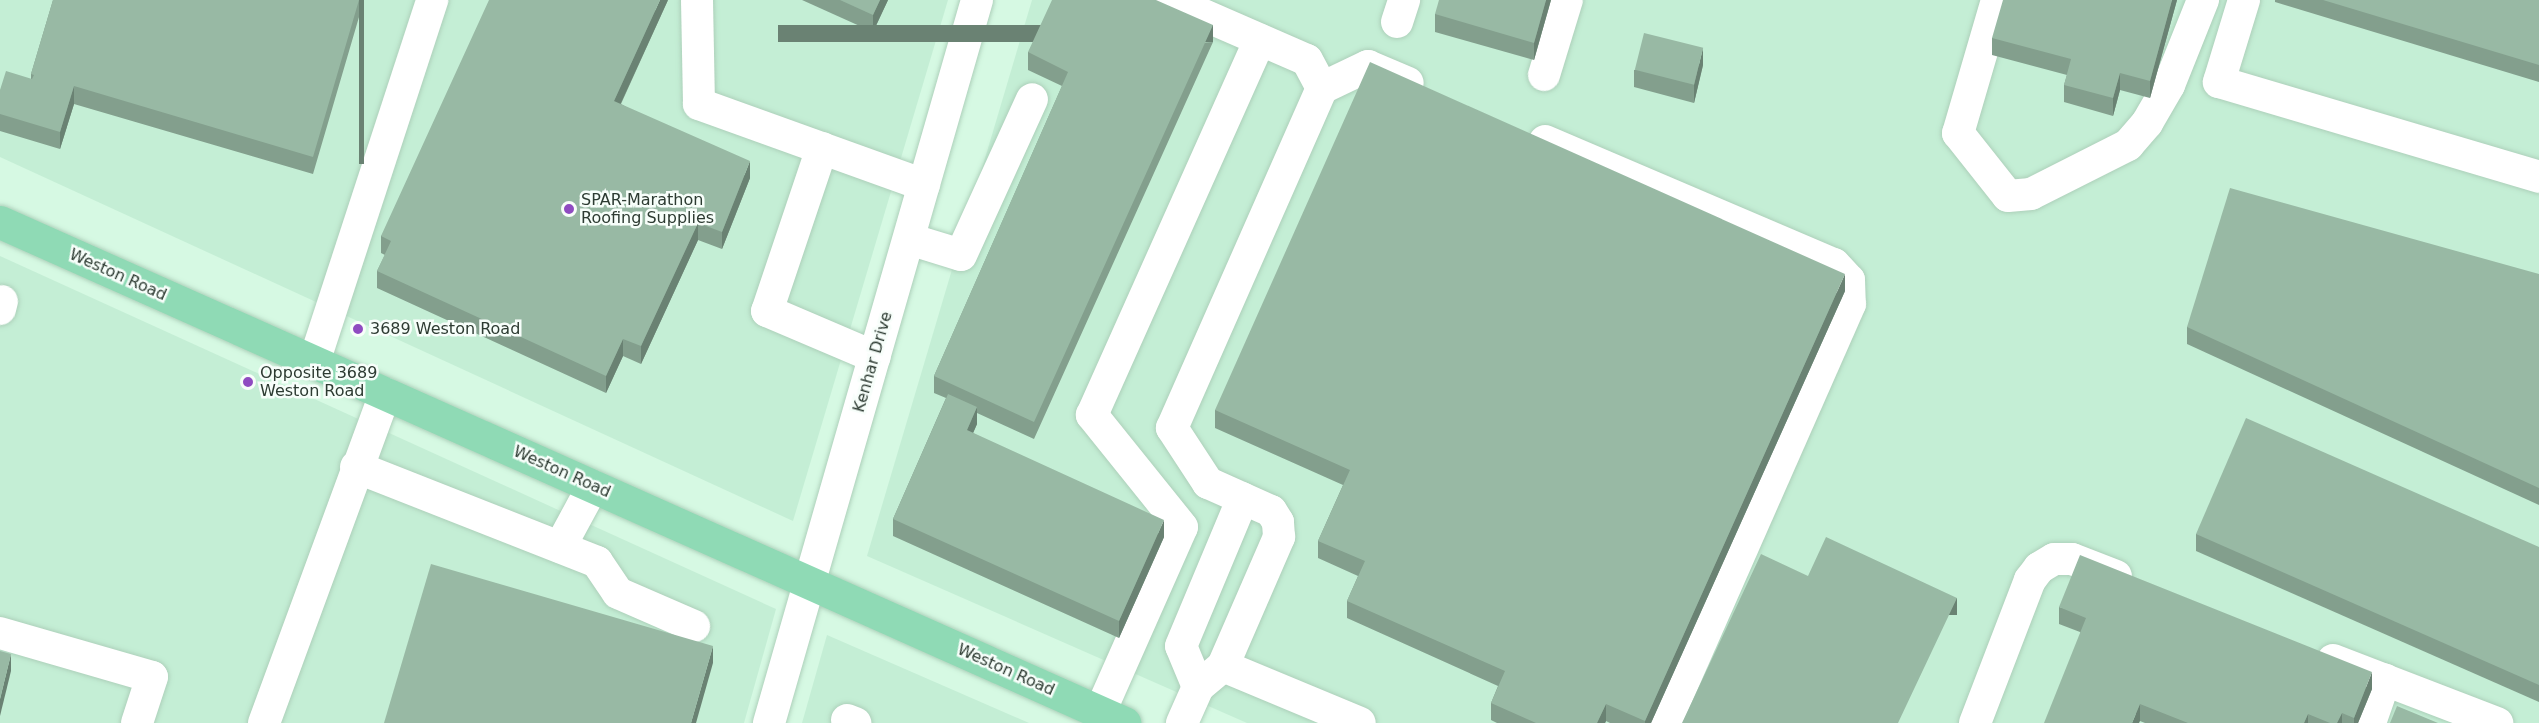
<!DOCTYPE html>
<style>
body{margin:0}
#map{position:relative;width:2539px;height:723px;overflow:hidden;background:#d6f9e3;font-family:"DejaVu Sans",sans-serif}
div>[style]{position:absolute}
.built>*{inset:0;background:#c4eed5}
.roads{filter:drop-shadow(0 0 2px #add0ba) drop-shadow(0 0 2px #add0ba)}
.minor>*{height:32px;margin:-16px;padding:0 16px;transform-origin:16px;border-radius:16px;background:#fff}
.major>*{height:33px;margin:-16.5px;padding:0 16.5px;transform-origin:16.5px;border-radius:16.5px;background:#8fdab5}
.wall>*{inset:0;background:#839f8d}
.shaded-wall>*{inset:0;background:#6a8273;transform-origin:0 0}
.building>*{inset:0;background:#98b9a4;transform-origin:0 0}
.dots>*{width:16px;height:16px;translate:-50% -50%;box-sizing:border-box;border:3px solid #f7fefa;border-radius:50%}
span{translate:-50% -50%;white-space:nowrap;text-align:center;line-height:1.15;-webkit-text-stroke:5px #f7fefa;paint-order:stroke}
.poi-label{font-size:16px;color:#2d3b32}
.left{translate:0 -50%;text-align:left}
.street-label{font-size:16px;color:#2d3b32}
</style>
<div id="map">
<div class="built">
<div style="clip-path:polygon(0 0,948px 0,793px 521px,0 157px)"></div>
<div style="clip-path:polygon(1032px 0,2539px 0,2539px 723px,1247px 723px,867px 556px)"></div>
<div style="clip-path:polygon(0 256px,776px 609px,744px 723px,0 723px)"></div>
<div style="clip-path:polygon(827px 635px,1029px 723px,802px 723px)"></div>
</div>
<div class="roads">
<div class="minor">
<div style="left:697px;top:0;width:104px;rotate:88.9deg"></div>
<div style="left:699px;top:104px;width:239px;rotate:19.8deg"></div>
<div style="left:1169px;top:0;width:150px;rotate:23.5deg"></div>
<div style="left:1307px;top:60px;width:32px;rotate:62deg"></div>
<div style="left:1997px;top:0;width:139px;rotate:106.3deg"></div>
<div style="left:1958px;top:133px;width:80px;rotate:51.6deg"></div>
<div style="left:2008px;top:196px;width:23px;rotate:-5deg"></div>
<div style="left:2031px;top:194px;width:109px;rotate:-26.8deg"></div>
<div style="left:2128px;top:145px;width:29px;rotate:-49deg"></div>
<div style="left:2147px;top:123px;width:44px;rotate:-59.9deg"></div>
<div style="left:2169px;top:85px;width:92px;rotate:-68.2deg"></div>
<div style="left:2244px;top:0;width:86px;rotate:107deg"></div>
<div style="left:2219px;top:82px;width:334px;rotate:16.5deg"></div>
<div style="left:1397px;top:22px;width:23px;rotate:-72deg"></div>
<div style="left:1544px;top:75px;width:78px;rotate:-73deg"></div>
<div style="left:1545px;top:141px;width:314px;rotate:23.1deg"></div>
<div style="left:1834px;top:264px;width:22px;rotate:47deg"></div>
<div style="left:1849px;top:280px;width:24px;rotate:88deg"></div>
<div style="left:1850px;top:304px;width:458px;rotate:113.8deg"></div>
<div style="left:822px;top:148px;width:172px;rotate:108.6deg"></div>
<div style="left:767px;top:311px;width:117px;rotate:23.1deg"></div>
<div style="left:909px;top:239px;width:54px;rotate:17.1deg"></div>
<div style="left:961px;top:255px;width:171px;rotate:-65.5deg"></div>
<div style="left:0;top:309px;width:8px;rotate:-76deg"></div>
<div style="left:314px;top:362px;width:381px;rotate:-71.9deg"></div>
<div style="left:356px;top:467px;width:259px;rotate:21.5deg"></div>
<div style="left:597px;top:562px;width:37px;rotate:56deg"></div>
<div style="left:618px;top:593px;width:83px;rotate:23.5deg"></div>
<div style="left:560px;top:547px;width:69px;rotate:-61.6deg"></div>
<div style="left:0;top:633px;width:158px;rotate:16.1deg"></div>
<div style="left:152px;top:677px;width:48px;rotate:108.1deg"></div>
<div style="left:2333px;top:660px;width:176px;rotate:21deg"></div>
<div style="left:1223px;top:666px;width:148px;rotate:22.6deg"></div>
<div style="left:1198px;top:687px;width:44px;rotate:-112.5deg"></div>
<div style="left:1181px;top:646px;width:160px;rotate:-67.3deg"></div>
<div style="left:1100px;top:712px;width:202px;rotate:-66.1deg"></div>
<div style="left:1182px;top:527px;width:144px;rotate:-128.8deg"></div>
<div style="left:1092px;top:415px;width:411px;rotate:-65.9deg"></div>
<div style="left:847px;top:720px;width:9px;rotate:21deg"></div>
<div style="left:264px;top:723px;width:351px;rotate:-69.8deg"></div>
<div style="left:769px;top:723px;width:752px;rotate:-73.95deg"></div>
<div style="left:1182px;top:723px;width:39px;rotate:-66deg"></div>
<div style="left:1198px;top:687px;width:33px;rotate:-40deg"></div>
<div style="left:1223px;top:666px;width:141px;rotate:-66.5deg"></div>
<div style="left:1279px;top:537px;width:15px;rotate:-94deg"></div>
<div style="left:1278px;top:522px;width:13px;rotate:-122deg"></div>
<div style="left:1271px;top:511px;width:69px;rotate:-156deg"></div>
<div style="left:1208px;top:483px;width:66px;rotate:-123.2deg"></div>
<div style="left:1172px;top:428px;width:372px;rotate:-66.2deg"></div>
<div style="left:1322px;top:88px;width:51px;rotate:-25.6deg"></div>
<div style="left:1368px;top:66px;width:43px;rotate:23deg"></div>
<div style="left:1975px;top:723px;width:153px;rotate:-69deg"></div>
<div style="left:2030px;top:580px;width:15px;rotate:-53deg"></div>
<div style="left:2039px;top:568px;width:17px;rotate:-31deg"></div>
<div style="left:2054px;top:559px;width:18px"></div>
<div style="left:2072px;top:559px;width:47px;rotate:21.1deg"></div>
<div style="left:2370px;top:723px;width:46px;rotate:-70.8deg"></div>
</div>
<div class="major">
<div style="left:0;top:222px;width:1231px;rotate:24.02deg"></div>
</div>
</div>
<div class="wall">
<div style="clip-path:polygon(53px 0,364px 0,313px 174px,74px 104px,60px 149px,0 131px,0 90px,31px 79px,31px 74px)"></div>
<div style="clip-path:polygon(668px 0,621px 104px,750px 178px,722px 249px,698px 240px,641px 364px,623px 356px,606px 393px,377px 288px,377px 271px,385px 255px,381px 253px,381px 236px)"></div>
<div style="clip-path:polygon(802px 0,888px 0,873px 32px)"></div>
<div style="clip-path:polygon(1551px 0,1534px 60px,1435px 32px,1435px 14px)"></div>
<div style="clip-path:polygon(2177px 0,2150px 98px,2120px 90px,2113px 116px,2064px 102px,2064px 85px,2067px 75px,1992px 55px,1992px 38px)"></div>
<div style="clip-path:polygon(2275px 0,2539px 0,2539px 82px,2275px 2px)"></div>
<div style="clip-path:polygon(1213px 42px,1034px 439px,977px 413px,977px 424px,973px 433px,1164px 537px,1119px 638px,893px 536px,893px 519px,946px 398px,934px 393px,934px 376px,1062px 86px,1028px 70px,1028px 52px)"></div>
<div style="clip-path:polygon(1703px 65px,1694px 103px,1634px 87px,1634px 70px)"></div>
<div style="clip-path:polygon(2539px 274px,2539px 505px,2187px 344px,2187px 327px)"></div>
<div style="clip-path:polygon(1845px 291px,1651px 723px,1610px 723px,1606px 721px,1605px 723px,1497px 723px,1491px 720px,1491px 703px,1498px 686px,1347px 618px,1347px 601px,1358px 576px,1318px 558px,1318px 541px,1343px 485px,1215px 428px,1215px 410px)"></div>
<div style="clip-path:polygon(2196px 534px,2539px 547px,2539px 702px,2196px 551px)"></div>
<div style="clip-path:polygon(2059px 607px,2372px 689px,2358px 723px,2145px 723px,2140px 721px,2080px 632px,2059px 624px)"></div>
</div>
<div class="shaded-wall">
<div style="left:359px;top:0;width:5px;height:164px"></div>
<div style="clip-path:polygon(660px 0,668px 0,614px 118px,614px 101px)"></div>
<div style="clip-path:polygon(880px 0,888px 0,873px 32px,873px 15px)"></div>
<div style="clip-path:polygon(1546px 0,1551px 0,1534px 60px,1534px 43px)"></div>
<div style="clip-path:polygon(2172px 0,2177px 0,2150px 98px,2150px 81px)"></div>
<div style="left:1213px;top:25px;width:17px;height:435px;rotate:90deg"></div>
<div style="clip-path:polygon(1703px 48px,1703px 65px,1694px 103px,1694px 85px)"></div>
<div style="clip-path:polygon(2120px 73px,2120px 90px,2113px 116px,2113px 98px)"></div>
<div style="clip-path:polygon(74px 86px,74px 104px,60px 149px,60px 132px)"></div>
<div style="clip-path:polygon(750px 161px,750px 178px,722px 249px,722px 232px)"></div>
<div style="clip-path:polygon(698px 223px,698px 240px,641px 364px,641px 346px)"></div>
<div style="clip-path:polygon(1845px 274px,1845px 291px,1651px 723px,1645px 723px,1645px 721px)"></div>
<div style="clip-path:polygon(623px 339px,623px 356px,606px 393px,606px 376px)"></div>
<div style="clip-path:polygon(977px 407px,977px 424px,967px 447px,967px 430px)"></div>
<div style="clip-path:polygon(1164px 520px,1164px 537px,1119px 638px,1119px 621px)"></div>
<div style="left:1957px;top:598px;width:17px;height:138px;rotate:90deg"></div>
<div style="clip-path:polygon(713px 646px,713px 663px,696px 723px,691px 723px)"></div>
<div style="clip-path:polygon(11px 654px,11px 671px,0 716px,0 699px)"></div>
<div style="clip-path:polygon(2372px 672px,2372px 689px,2358px 723px,2354px 723px,2354px 718px)"></div>
<div style="clip-path:polygon(1606px 704px,1606px 721px,1605px 723px,1597px 723px)"></div>
<div style="clip-path:polygon(2140px 704px,2140px 721px,2139px 723px,2132px 723px)"></div>
<div style="clip-path:polygon(2342px 713px,2342px 723px,2337px 723px)"></div>
<div style="clip-path:polygon(2308px 714px,2308px 723px,2304px 723px)"></div>
</div>
<div class="building">
<div style="clip-path:polygon(53px 0,359px 0,313px 157px,74px 86px,60px 132px,0 114px,0 90px,6px 71px,32px 79px,34px 75px,31px 74px)"></div>
<div style="clip-path:polygon(489px 0,660px 0,614px 101px,750px 161px,722px 232px,698px 223px,641px 346px,623px 339px,606px 376px,377px 271px,391px 241px,381px 236px)"></div>
<div style="clip-path:polygon(840px 0,880px 0,873px 15px)"></div>
<div style="clip-path:polygon(1052px 0,1156px 0,1213px 25px,1034px 422px,934px 376px,1068px 72px,1028px 52px)"></div>
<div style="clip-path:polygon(1439px 0,1546px 0,1534px 43px,1435px 14px)"></div>
<div style="clip-path:polygon(2003px 0,2172px 0,2150px 81px,2120px 73px,2113px 98px,2064px 85px,2071px 59px,1992px 38px)"></div>
<div style="clip-path:polygon(2323px 0,2539px 0,2539px 65px)"></div>
<div style="left:1644px;top:33px;width:61px;height:38px;rotate:14deg"></div>
<div style="clip-path:polygon(1370px 62px,1845px 274px,1645px 721px,1606px 704px,1597px 723px,1536px 723px,1491px 703px,1505px 671px,1347px 601px,1365px 561px,1318px 541px,1350px 470px,1215px 410px)"></div>
<div style="clip-path:polygon(2230px 188px,2539px 274px,2539px 488px,2187px 327px)"></div>
<div style="clip-path:polygon(948px 394px,977px 407px,967px 430px,1164px 520px,1119px 621px,893px 519px)"></div>
<div style="clip-path:polygon(2246px 418px,2539px 547px,2539px 685px,2196px 534px)"></div>
<div style="clip-path:polygon(1826px 537px,1957px 598px,1898px 723px,1682px 723px,1761px 554px,1808px 576px)"></div>
<div style="clip-path:polygon(2080px 555px,2372px 672px,2354px 718px,2342px 713px,2337px 723px,2330px 723px,2308px 714px,2304px 723px,2188px 723px,2140px 704px,2132px 723px,2044px 723px,2086px 618px,2059px 607px)"></div>
<div style="clip-path:polygon(431px 564px,713px 646px,691px 723px,384px 723px)"></div>
<div style="clip-path:polygon(0 651px,11px 654px,0 699px)"></div>
<div style="clip-path:polygon(2397px 706px,2438px 723px,2390px 723px)"></div>
</div>
<div class="dots">
<div style="left:569px;top:209px;background:#8f4cc1"></div>
<div style="left:358px;top:329px;background:#8f4cc1"></div>
<div style="left:248px;top:382px;background:#8f4cc1"></div>
</div>
<div class="poi-label">
<span class="left" style="left:581px;top:209px">SPAR-Marathon<br>Roofing Supplies</span>
<span class="left" style="left:370px;top:329px">3689 Weston Road</span>
<span class="left" style="left:260px;top:382px">Opposite 3689<br>Weston Road</span>
</div>
<div class="street-label">
<span style="left:118px;top:275px;rotate:24deg">Weston Road</span>
<span style="left:873px;top:362px;rotate:-74deg">Kenhar Drive</span>
<span style="left:562px;top:472px;rotate:24deg">Weston Road</span>
<span style="left:1006px;top:670px;rotate:24deg">Weston Road</span>
</div>
</div>
